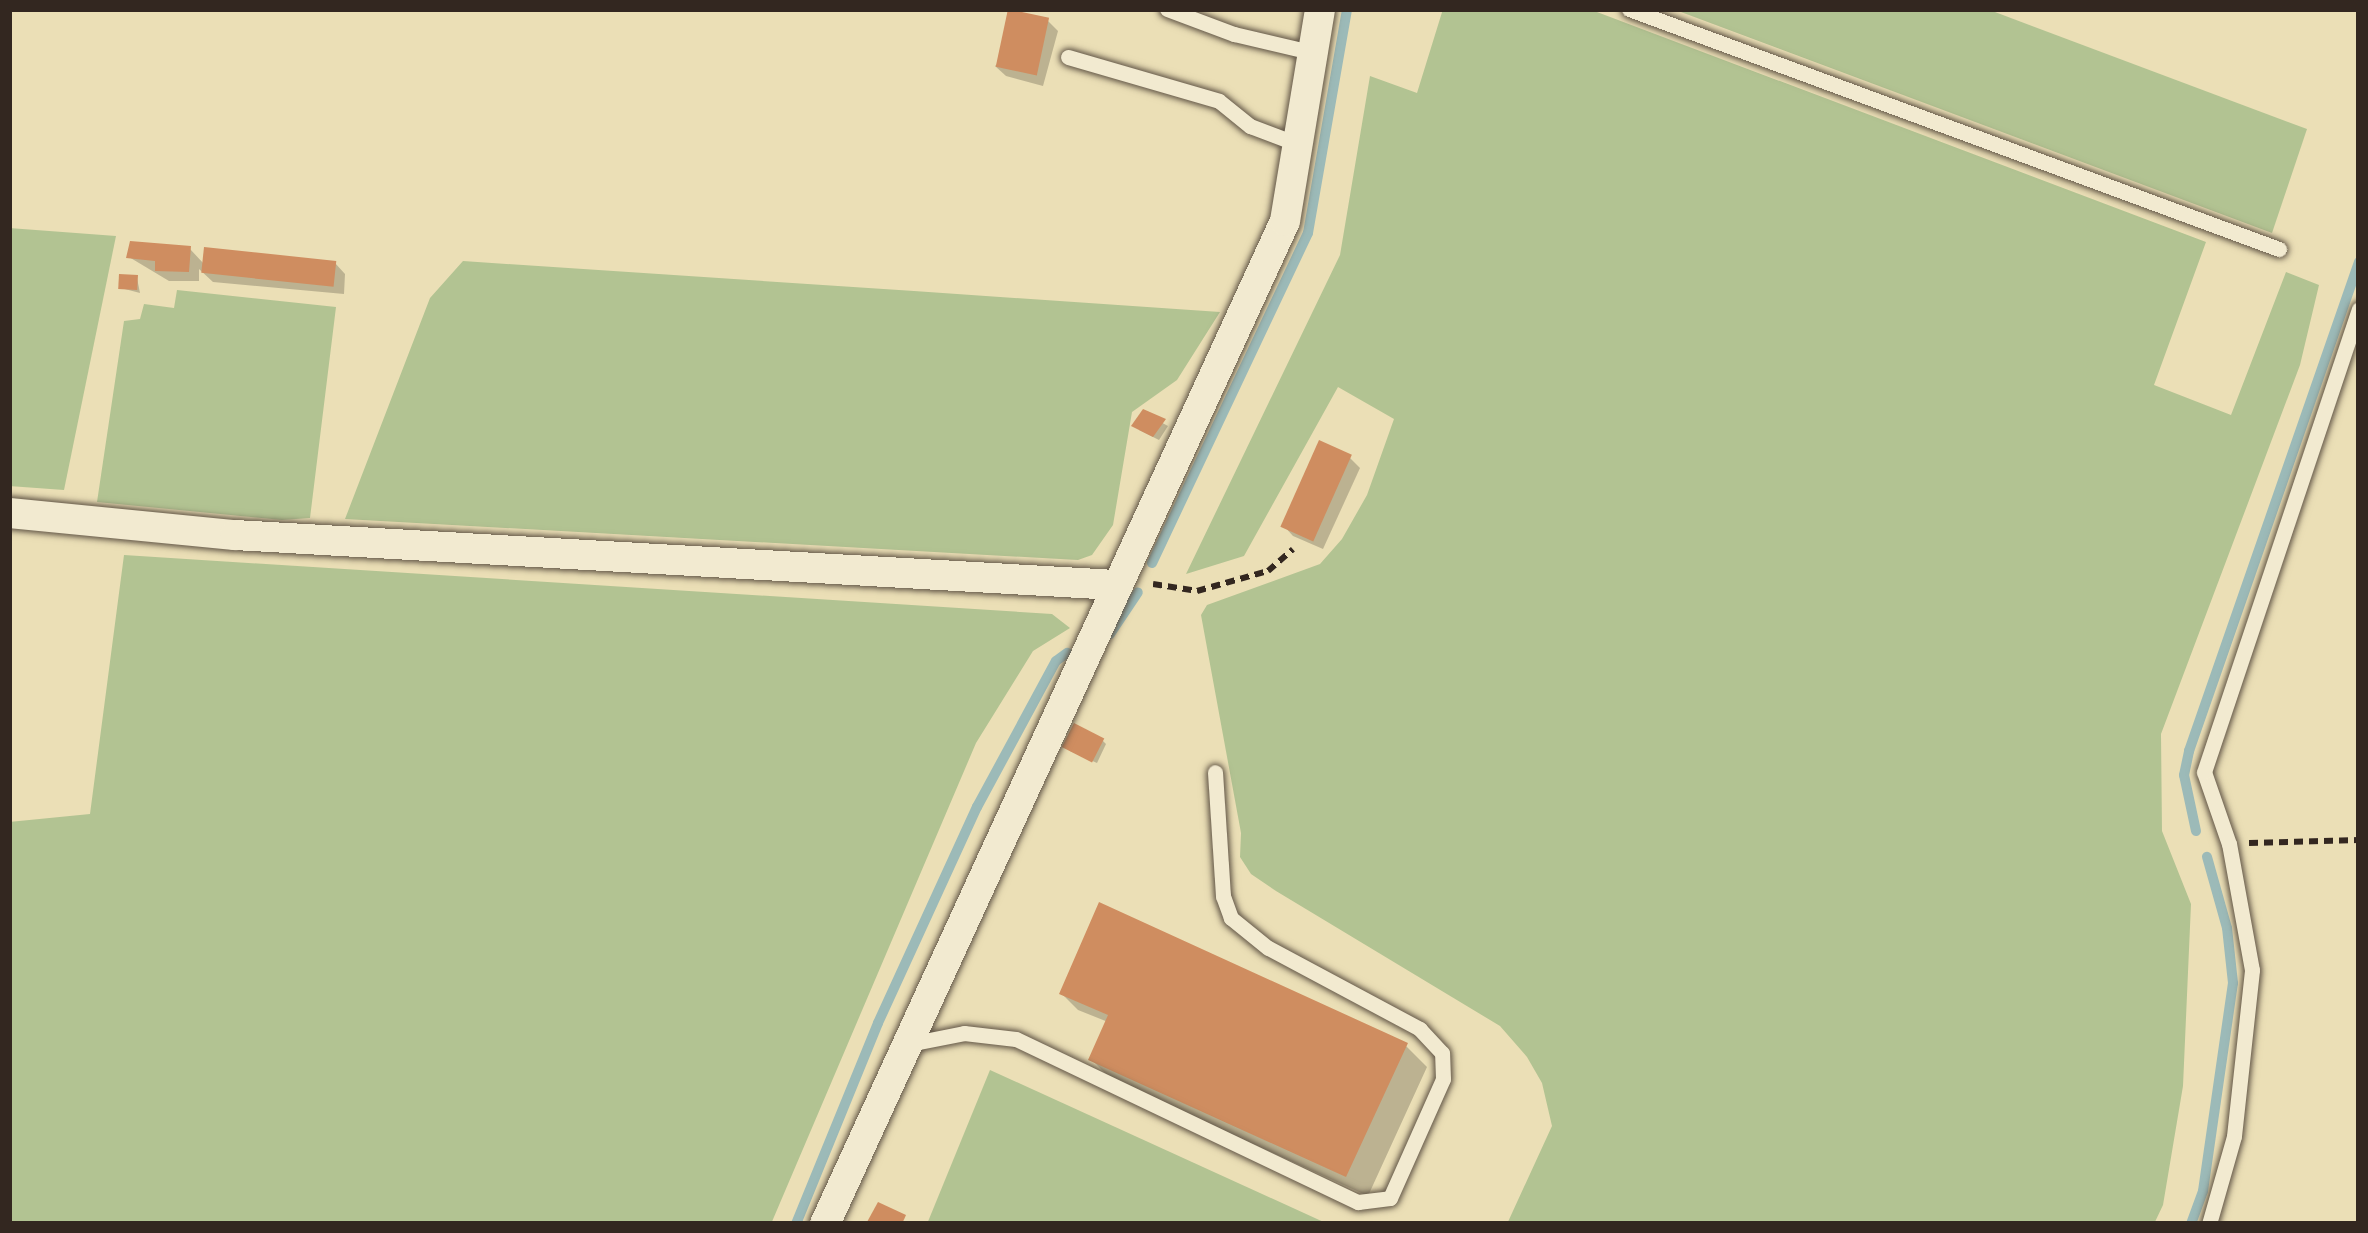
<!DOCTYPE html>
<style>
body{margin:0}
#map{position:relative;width:2368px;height:1233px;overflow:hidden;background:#ebdfb6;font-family:"IM FELL DW Pica",serif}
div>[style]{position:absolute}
.green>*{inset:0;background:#b2c392}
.shadow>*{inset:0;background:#0003}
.stream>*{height:10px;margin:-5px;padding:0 5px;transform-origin:5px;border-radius:5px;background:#9cbab8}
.building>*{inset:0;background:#cf8d60;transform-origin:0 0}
.path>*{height:6px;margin-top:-3px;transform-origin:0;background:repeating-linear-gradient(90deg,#332720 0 9px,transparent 0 15px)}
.roads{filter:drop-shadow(0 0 3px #615546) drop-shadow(0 0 3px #615546)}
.service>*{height:15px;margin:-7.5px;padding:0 7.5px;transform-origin:7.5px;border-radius:7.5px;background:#f2ead0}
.minor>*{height:30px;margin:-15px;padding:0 15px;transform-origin:15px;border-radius:15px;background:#f2ead0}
span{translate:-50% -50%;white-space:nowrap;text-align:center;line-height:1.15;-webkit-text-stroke:10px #f2ead0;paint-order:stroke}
.frame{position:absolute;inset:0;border:12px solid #332720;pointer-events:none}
</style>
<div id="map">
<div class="green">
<div style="clip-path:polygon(1443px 9px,1589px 9px,2206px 242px,2154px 385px,2231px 415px,2286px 272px,2319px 285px,2300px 365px,2161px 734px,2162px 831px,2191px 904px,2183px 1086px,2163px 1205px,2154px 1224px,1507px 1224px,1552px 1126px,1542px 1083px,1527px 1057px,1500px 1026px,1276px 891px,1251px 874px,1240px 857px,1241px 833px,1201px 615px,1207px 605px,1320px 564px,1342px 539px,1367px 495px,1394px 419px,1338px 387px,1244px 556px,1186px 574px,1340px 255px,1370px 76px,1417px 93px)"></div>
<div style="clip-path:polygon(1673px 9px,1987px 9px,2307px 129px,2272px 233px)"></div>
<div style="clip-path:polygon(9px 228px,116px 236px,64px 490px,9px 486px)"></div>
<div style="clip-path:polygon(463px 261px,914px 291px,1220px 312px,1177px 380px,1132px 412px,1113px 525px,1092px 555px,1078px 560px,345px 519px,430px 298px)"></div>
<div style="clip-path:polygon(177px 290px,336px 307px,310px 518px,282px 520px,97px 502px,124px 321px,140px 319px,144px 304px,174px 308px)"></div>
<div style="clip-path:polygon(124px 555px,1052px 614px,1070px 628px,1033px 651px,976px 743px,771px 1224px,9px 1224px,9px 822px,90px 814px)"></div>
<div style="clip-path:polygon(990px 1070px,1328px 1224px,927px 1224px)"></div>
</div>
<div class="shadow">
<div style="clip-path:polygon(1048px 21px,1058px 31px,1043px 86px,1006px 76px,995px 66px)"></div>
<div style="clip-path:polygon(190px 249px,204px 264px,335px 263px,345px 274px,344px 294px,213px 282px,199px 269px,199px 281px,169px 281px,129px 257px)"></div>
<div style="clip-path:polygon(137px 278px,140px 293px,121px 288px)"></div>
<div style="clip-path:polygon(1144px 413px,1168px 426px,1159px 440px,1139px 430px)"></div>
<div style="clip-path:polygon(1350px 458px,1360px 468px,1323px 549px,1293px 536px,1283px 525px)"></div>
<div style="clip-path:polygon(1102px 740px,1106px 744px,1097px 763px,1070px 751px)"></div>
<div style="clip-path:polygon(1062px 994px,1406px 1046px,1427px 1067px,1368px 1196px,1112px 1080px,1091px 1059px,1108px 1022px,1078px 1010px)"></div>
</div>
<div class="stream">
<div style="left:1152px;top:563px;width:365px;rotate:-64.7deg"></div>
<div style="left:1308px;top:233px;width:227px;rotate:-80.1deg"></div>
<div style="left:1110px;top:634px;width:50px;rotate:-56.3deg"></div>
<div style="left:2196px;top:831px;width:57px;rotate:-102.1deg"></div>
<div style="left:2184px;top:775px;width:25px;rotate:-78deg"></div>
<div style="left:2189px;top:751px;width:518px;rotate:-70.83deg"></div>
<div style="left:796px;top:1224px;width:217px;rotate:-67.8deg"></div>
<div style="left:878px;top:1023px;width:238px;rotate:-65.4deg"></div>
<div style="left:977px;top:807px;width:166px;rotate:-61.6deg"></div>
<div style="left:1056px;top:661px;width:14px;rotate:-36deg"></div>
<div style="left:2191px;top:1224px;width:35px;rotate:-70deg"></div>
<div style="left:2203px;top:1191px;width:210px;rotate:-81.8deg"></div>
<div style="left:2233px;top:983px;width:55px;rotate:-96.2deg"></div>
<div style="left:2227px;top:928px;width:74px;rotate:-105.7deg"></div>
</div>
<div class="building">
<div style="left:1008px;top:9px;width:42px;height:59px;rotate:12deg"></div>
<div style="clip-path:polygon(130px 241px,191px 246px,189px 272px,155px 271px,155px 261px,126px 258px)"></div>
<div style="left:204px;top:247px;width:133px;height:26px;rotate:6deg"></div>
<div style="left:119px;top:274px;width:19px;height:15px;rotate:3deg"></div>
<div style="clip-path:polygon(1143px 409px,1166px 419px,1153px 437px,1131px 426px)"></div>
<div style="left:1319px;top:440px;width:36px;height:95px;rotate:24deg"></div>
<div style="left:1074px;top:723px;width:34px;height:27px;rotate:27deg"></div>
<div style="clip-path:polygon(1099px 902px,1408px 1043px,1346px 1177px,1088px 1060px,1108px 1015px,1059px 994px)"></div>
<div style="clip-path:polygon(878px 1202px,906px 1215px,902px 1224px,867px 1222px)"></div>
</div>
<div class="path">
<div style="left:1153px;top:584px;width:45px;rotate:9deg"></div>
<div style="left:1197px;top:591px;width:74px;rotate:-15.7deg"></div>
<div style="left:1268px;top:571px;width:33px;rotate:-41deg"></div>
<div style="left:2249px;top:843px;width:110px;rotate:-1.6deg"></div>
</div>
<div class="roads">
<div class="service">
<div style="left:1167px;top:9px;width:72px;rotate:20.5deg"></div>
<div style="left:1234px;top:34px;width:83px;rotate:13.2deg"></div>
<div style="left:1629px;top:9px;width:693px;rotate:20.27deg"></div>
<div style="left:1068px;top:57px;width:157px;rotate:16.2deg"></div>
<div style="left:1219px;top:101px;width:40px;rotate:39deg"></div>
<div style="left:1250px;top:126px;width:53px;rotate:20.8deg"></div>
<div style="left:909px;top:1044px;width:56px;rotate:-11.3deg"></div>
<div style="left:964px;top:1033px;width:52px;rotate:6.6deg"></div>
<div style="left:1016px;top:1039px;width:379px;rotate:25.5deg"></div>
<div style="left:1358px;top:1202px;width:32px;rotate:-7deg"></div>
<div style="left:1390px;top:1198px;width:130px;rotate:-66deg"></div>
<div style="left:1443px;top:1079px;width:26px;rotate:-92deg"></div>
<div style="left:1442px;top:1053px;width:33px;rotate:-133deg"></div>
<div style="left:1420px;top:1029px;width:172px;rotate:-151.9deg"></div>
<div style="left:1268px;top:948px;width:48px;rotate:-141deg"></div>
<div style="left:1231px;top:918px;width:23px;rotate:-110deg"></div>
<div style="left:1223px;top:896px;width:124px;rotate:-93.7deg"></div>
<div style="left:2209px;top:1224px;width:91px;rotate:-74.1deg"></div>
<div style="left:2234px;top:1136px;width:167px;rotate:-83.8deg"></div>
<div style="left:2252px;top:970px;width:128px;rotate:-100.3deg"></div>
<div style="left:2229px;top:844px;width:76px;rotate:-109.1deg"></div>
<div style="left:2204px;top:772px;width:488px;rotate:-71.5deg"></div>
</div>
<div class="minor">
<div style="left:9px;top:513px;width:227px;rotate:5.6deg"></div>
<div style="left:235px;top:535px;width:881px;rotate:3.25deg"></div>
<div style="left:825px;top:1224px;width:1103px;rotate:-65.36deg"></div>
<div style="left:1285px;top:221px;width:215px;rotate:-80.6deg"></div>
</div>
</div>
<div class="frame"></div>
</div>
